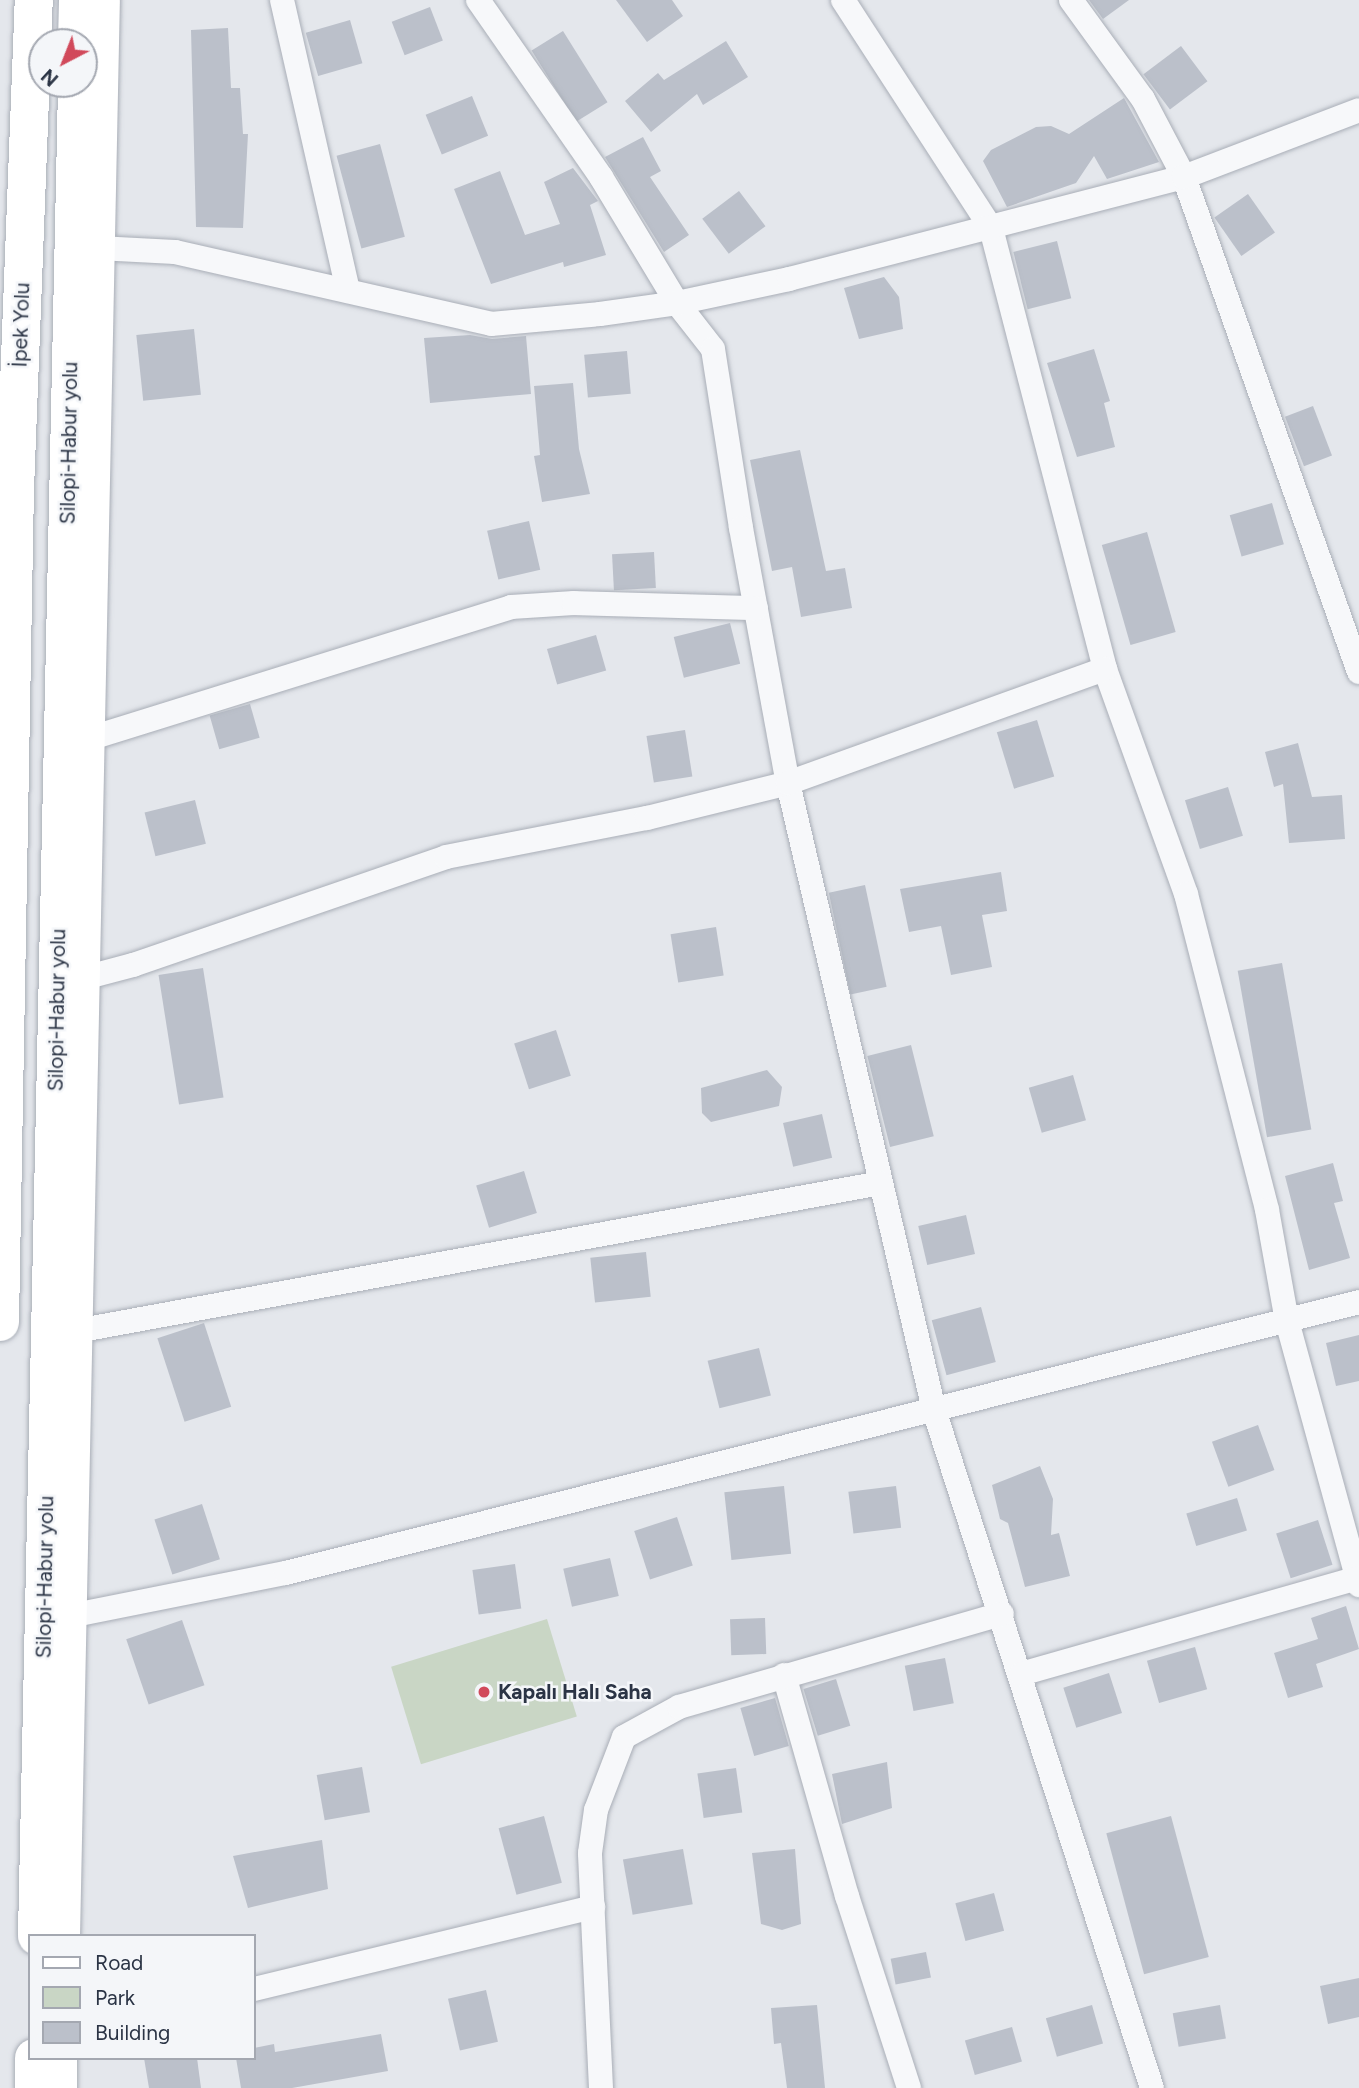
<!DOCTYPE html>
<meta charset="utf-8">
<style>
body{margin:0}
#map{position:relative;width:1359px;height:2088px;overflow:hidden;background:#e4e7ec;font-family:Figtree,sans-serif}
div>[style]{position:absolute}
.green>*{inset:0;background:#c9d6c5;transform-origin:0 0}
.building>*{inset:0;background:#bbc0ca;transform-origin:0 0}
.roads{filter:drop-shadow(0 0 2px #a9aeb7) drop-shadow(0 0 2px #a9aeb7)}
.street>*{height:24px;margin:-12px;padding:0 12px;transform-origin:12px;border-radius:12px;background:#f7f8fa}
.secondary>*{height:35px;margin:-17.5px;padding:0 17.5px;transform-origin:17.5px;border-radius:17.5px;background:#fff}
.highway>*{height:38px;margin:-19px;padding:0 19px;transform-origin:19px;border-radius:19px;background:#fff}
.dots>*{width:19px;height:19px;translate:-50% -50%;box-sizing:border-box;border:4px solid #f4f6f9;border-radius:50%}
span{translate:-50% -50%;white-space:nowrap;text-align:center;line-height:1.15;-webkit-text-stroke:5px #f4f6f9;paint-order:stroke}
.street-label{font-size:21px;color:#2b3445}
.poi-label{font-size:21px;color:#2b3445;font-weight:700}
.left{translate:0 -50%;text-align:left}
.legend{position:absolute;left:28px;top:1934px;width:228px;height:126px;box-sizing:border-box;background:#f4f6f9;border:2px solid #a4a8b1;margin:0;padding:9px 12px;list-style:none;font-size:21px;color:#2b3445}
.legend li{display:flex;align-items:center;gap:14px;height:35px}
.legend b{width:35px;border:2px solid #a4a8b1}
.north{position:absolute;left:28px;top:28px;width:70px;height:70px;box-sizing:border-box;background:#f4f6f9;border:2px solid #a4a8b1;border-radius:50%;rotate:222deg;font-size:19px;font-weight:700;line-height:28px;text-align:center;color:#2b3445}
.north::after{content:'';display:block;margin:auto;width:24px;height:32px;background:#d1495b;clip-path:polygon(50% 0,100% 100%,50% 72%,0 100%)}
</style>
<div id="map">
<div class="green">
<div style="left:547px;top:1619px;width:102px;height:163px;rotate:73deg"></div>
</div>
<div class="building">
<div style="clip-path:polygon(616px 0,672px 0,683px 16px,647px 42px)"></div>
<div style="clip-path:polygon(1089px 0,1129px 0,1103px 19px)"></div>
<div style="left:430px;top:7px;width:36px;height:41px;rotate:69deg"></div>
<div style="left:350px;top:20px;width:45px;height:46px;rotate:74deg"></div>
<div style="clip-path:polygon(228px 28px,231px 88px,240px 88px,243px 134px,248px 134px,243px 228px,196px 227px,191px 30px)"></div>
<div style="left:563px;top:31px;width:84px;height:37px;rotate:58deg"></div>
<div style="clip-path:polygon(726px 41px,748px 77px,703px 105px,697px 94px,651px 132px,625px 101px,658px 73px,664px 80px)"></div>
<div style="left:1181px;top:46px;width:44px;height:47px;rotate:53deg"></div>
<div style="left:472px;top:96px;width:43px;height:50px;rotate:68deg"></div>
<div style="clip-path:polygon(1124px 98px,1159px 162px,1107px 179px,1094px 156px,1076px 183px,1007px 207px,983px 161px,991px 150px,1036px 127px,1051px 126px,1069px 134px)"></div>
<div style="clip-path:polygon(643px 137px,661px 171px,650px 177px,689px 235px,664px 252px,605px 157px)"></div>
<div style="left:380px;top:144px;width:96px;height:45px;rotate:75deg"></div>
<div style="clip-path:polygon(573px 168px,598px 201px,590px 205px,606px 255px,564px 267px,563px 262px,491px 284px,454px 189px,500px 171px,525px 235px,560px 224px,544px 182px)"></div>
<div style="left:739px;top:191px;width:44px;height:46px;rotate:53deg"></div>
<div style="left:1248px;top:194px;width:47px;height:41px;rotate:55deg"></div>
<div style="left:1057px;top:241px;width:59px;height:45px;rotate:76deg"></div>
<div style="clip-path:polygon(884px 277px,899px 297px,903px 329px,859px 339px,844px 288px)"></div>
<div style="left:194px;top:329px;width:66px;height:58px;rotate:84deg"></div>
<div style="clip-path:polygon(470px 335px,492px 339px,526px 336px,531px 394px,430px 403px,424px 338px)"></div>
<div style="clip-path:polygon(1094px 349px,1110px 401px,1104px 403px,1115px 447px,1077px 457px,1047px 363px)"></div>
<div style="left:627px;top:351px;width:43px;height:43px;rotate:85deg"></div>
<div style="clip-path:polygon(573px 383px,579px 449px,590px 494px,542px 502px,534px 456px,540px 455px,534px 386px)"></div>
<div style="left:1313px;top:406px;width:53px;height:30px;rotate:69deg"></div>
<div style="clip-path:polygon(800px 450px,826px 571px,845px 568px,852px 608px,801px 617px,792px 567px,772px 571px,750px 460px)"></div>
<div style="left:1272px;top:503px;width:43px;height:44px;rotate:74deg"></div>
<div style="left:529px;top:521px;width:50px;height:43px;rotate:77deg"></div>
<div style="left:1147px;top:532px;width:104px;height:47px;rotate:74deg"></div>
<div style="left:654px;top:552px;width:36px;height:42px;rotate:87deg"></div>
<div style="left:730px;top:623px;width:42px;height:58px;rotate:76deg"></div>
<div style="left:596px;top:635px;width:37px;height:51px;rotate:74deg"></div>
<div style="left:250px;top:704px;width:35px;height:42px;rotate:74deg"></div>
<div style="left:1037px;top:720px;width:59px;height:42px;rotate:73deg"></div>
<div style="left:685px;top:730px;width:47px;height:39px;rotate:81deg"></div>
<div style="clip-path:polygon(1298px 743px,1312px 797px,1342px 795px,1345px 839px,1289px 843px,1283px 784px,1274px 787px,1265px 752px)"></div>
<div style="left:1228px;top:787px;width:51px;height:45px;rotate:73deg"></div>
<div style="left:195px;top:800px;width:45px;height:52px;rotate:76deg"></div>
<div style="clip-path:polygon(1001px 872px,1007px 911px,982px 915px,992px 967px,951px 975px,941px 926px,909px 932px,900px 889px)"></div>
<div style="left:865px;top:885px;width:104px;height:37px;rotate:78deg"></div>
<div style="left:716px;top:927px;width:49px;height:46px;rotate:81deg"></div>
<div style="left:1282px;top:963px;width:169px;height:45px;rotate:80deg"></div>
<div style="left:203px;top:968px;width:131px;height:45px;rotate:81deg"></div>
<div style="left:556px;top:1030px;width:48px;height:44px;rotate:72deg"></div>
<div style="left:911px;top:1045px;width:94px;height:45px;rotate:76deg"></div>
<div style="clip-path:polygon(767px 1070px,782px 1087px,779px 1106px,711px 1122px,702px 1113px,701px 1088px)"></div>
<div style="left:1073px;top:1075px;width:47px;height:46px;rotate:74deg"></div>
<div style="left:822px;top:1114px;width:45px;height:40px;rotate:77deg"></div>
<div style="clip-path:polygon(1333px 1163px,1343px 1201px,1334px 1203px,1350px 1258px,1309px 1270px,1285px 1176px)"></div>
<div style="left:524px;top:1171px;width:44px;height:50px;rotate:73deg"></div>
<div style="left:966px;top:1215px;width:40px;height:49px;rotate:77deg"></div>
<div style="left:646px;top:1252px;width:45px;height:56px;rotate:84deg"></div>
<div style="left:981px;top:1307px;width:57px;height:51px;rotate:75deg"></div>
<div style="left:204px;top:1323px;width:88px;height:49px;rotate:72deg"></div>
<div style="clip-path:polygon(1359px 1335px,1359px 1381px,1336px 1386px,1326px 1343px)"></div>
<div style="left:759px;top:1348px;width:49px;height:53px;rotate:76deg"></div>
<div style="left:1258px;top:1425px;width:48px;height:49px;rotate:70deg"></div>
<div style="clip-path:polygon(1040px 1466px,1053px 1499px,1051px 1535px,1059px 1533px,1070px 1576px,1025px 1587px,1008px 1523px,1000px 1519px,992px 1485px)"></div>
<div style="left:784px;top:1486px;width:68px;height:60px;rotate:84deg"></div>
<div style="left:896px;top:1486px;width:42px;height:48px;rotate:83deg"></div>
<div style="left:1237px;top:1498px;width:34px;height:53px;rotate:73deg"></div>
<div style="left:202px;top:1504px;width:58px;height:50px;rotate:72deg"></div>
<div style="left:677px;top:1517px;width:51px;height:45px;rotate:72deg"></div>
<div style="left:1318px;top:1520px;width:47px;height:44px;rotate:72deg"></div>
<div style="left:610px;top:1558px;width:39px;height:48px;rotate:77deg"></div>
<div style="left:515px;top:1564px;width:45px;height:43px;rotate:82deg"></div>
<div style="clip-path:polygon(1346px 1606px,1359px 1649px,1316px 1664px,1323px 1687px,1288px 1698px,1274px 1653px,1318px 1639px,1311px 1618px)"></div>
<div style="left:765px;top:1618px;width:36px;height:35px;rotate:88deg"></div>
<div style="left:182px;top:1620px;width:69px;height:59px;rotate:71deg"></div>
<div style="left:1195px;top:1647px;width:44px;height:50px;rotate:74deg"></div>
<div style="left:945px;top:1658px;width:46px;height:41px;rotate:79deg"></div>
<div style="left:1109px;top:1673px;width:42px;height:48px;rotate:72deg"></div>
<div style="left:836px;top:1679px;width:49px;height:34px;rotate:73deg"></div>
<div style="left:775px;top:1698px;width:50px;height:36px;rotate:74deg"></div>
<div style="clip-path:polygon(887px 1762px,892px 1808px,842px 1824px,832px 1774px)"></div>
<div style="left:362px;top:1767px;width:46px;height:46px;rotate:80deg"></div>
<div style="left:736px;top:1768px;width:45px;height:39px;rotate:82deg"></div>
<div style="left:544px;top:1816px;width:69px;height:47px;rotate:75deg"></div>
<div style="left:1171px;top:1816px;width:146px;height:67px;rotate:75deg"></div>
<div style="clip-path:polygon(322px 1840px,328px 1889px,248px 1908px,233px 1856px)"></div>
<div style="left:683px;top:1849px;width:56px;height:61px;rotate:80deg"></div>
<div style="clip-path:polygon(795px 1849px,801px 1924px,782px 1930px,761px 1924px,752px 1853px)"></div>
<div style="left:994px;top:1893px;width:39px;height:40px;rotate:75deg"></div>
<div style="left:926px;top:1952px;width:26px;height:36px;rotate:79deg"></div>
<div style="clip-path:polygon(1359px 1978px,1359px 2017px,1328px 2024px,1320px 1986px)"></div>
<div style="left:486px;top:1990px;width:53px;height:39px;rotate:77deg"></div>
<div style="clip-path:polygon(817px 2005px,825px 2088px,787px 2088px,781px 2043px,774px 2044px,771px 2008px)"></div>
<div style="left:1092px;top:2005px;width:40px;height:48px;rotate:74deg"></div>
<div style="left:1220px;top:2005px;width:34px;height:48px;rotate:80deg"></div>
<div style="left:1012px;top:2027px;width:36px;height:49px;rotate:74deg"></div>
<div style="clip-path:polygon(381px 2034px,388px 2071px,292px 2088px,241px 2088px,236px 2058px,254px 2058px,254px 2048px,274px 2044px,275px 2052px)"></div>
<div style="clip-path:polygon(144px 2058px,197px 2058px,201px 2088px,149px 2088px)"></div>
</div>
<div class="roads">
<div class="street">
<div style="left:282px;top:0;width:298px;rotate:77.2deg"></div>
<div style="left:478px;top:0;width:216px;rotate:55.2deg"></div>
<div style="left:601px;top:177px;width:147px;rotate:58.9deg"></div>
<div style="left:677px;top:303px;width:58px;rotate:52deg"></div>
<div style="left:713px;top:349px;width:181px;rotate:81.1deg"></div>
<div style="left:741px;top:528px;width:259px;rotate:79.6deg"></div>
<div style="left:788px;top:783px;width:644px;rotate:76.89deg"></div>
<div style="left:934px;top:1410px;width:712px;rotate:72.18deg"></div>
<div style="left:843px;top:0;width:272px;rotate:57deg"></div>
<div style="left:991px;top:228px;width:455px;rotate:75.5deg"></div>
<div style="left:1105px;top:669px;width:239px;rotate:70.2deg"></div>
<div style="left:1186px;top:894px;width:326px;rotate:75.6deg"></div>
<div style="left:1267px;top:1210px;width:113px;rotate:79.8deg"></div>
<div style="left:1287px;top:1321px;width:274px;rotate:74.7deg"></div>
<div style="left:1071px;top:0;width:122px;rotate:54deg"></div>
<div style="left:1143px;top:99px;width:88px;rotate:62.3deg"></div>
<div style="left:1184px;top:177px;width:525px;rotate:70.53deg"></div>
<div style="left:98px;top:248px;width:77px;rotate:3deg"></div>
<div style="left:175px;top:252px;width:324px;rotate:12.8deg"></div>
<div style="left:491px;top:324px;width:109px;rotate:-5.2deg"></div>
<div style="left:600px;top:314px;width:78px;rotate:-8.1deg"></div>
<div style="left:677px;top:303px;width:115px;rotate:-12.1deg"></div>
<div style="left:789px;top:279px;width:408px;rotate:-14.5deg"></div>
<div style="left:1184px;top:177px;width:187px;rotate:-20.9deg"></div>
<div style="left:88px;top:739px;width:443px;rotate:-17.3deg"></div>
<div style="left:511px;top:607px;width:63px;rotate:-3.6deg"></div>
<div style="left:574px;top:603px;width:182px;rotate:1.6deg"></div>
<div style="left:84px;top:978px;width:51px;rotate:-14.9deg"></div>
<div style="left:133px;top:965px;width:331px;rotate:-19deg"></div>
<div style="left:446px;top:857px;width:205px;rotate:-11deg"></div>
<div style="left:647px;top:818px;width:145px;rotate:-13.9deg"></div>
<div style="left:788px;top:783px;width:337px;rotate:-19.8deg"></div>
<div style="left:76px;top:1331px;width:818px;rotate:-10.42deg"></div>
<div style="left:70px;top:1616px;width:220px;rotate:-11.3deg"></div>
<div style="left:286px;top:1573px;width:1107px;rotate:-14.17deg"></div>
<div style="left:1021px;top:1674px;width:351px;rotate:-15.9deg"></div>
<div style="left:784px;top:1675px;width:230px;rotate:74.1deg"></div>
<div style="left:847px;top:1896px;width:202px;rotate:72.1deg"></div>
<div style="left:254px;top:1989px;width:349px;rotate:-13.6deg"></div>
<div style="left:601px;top:2088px;width:235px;rotate:-92.7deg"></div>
<div style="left:590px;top:1853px;width:43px;rotate:-82.1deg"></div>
<div style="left:596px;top:1810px;width:78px;rotate:-69deg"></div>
<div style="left:624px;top:1737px;width:63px;rotate:-28.6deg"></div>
<div style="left:679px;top:1707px;width:336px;rotate:-16.1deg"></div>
</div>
<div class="secondary">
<div style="left:62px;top:1936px;width:1936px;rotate:-88.82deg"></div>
<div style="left:59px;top:2088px;width:30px;rotate:-90deg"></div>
</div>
<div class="highway">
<div style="left:77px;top:42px;width:42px;rotate:-88.6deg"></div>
<div style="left:0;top:1322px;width:833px;rotate:-88.97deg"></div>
<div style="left:15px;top:489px;width:489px;rotate:-87.8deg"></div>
<div style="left:37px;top:1936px;width:1852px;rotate:-88.76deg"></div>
<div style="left:34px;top:2088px;width:30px;rotate:-90deg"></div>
</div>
</div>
<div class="dots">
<div style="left:484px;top:1692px;background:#d1495b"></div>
</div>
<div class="street-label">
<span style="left:21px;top:325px;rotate:-88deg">İpek Yolu</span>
<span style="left:69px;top:443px;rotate:-89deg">Silopi-Habur yolu</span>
<span style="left:57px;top:1010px;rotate:-89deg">Silopi-Habur yolu</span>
<span style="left:45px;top:1577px;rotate:-89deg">Silopi-Habur yolu</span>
</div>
<div class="poi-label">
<span class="left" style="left:498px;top:1692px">Kapalı Halı Saha</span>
</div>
<ul class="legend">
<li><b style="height:9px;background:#fff"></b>Road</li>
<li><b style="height:19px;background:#c9d6c5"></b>Park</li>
<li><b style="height:19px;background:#bbc0ca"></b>Building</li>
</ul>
<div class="north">N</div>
</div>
